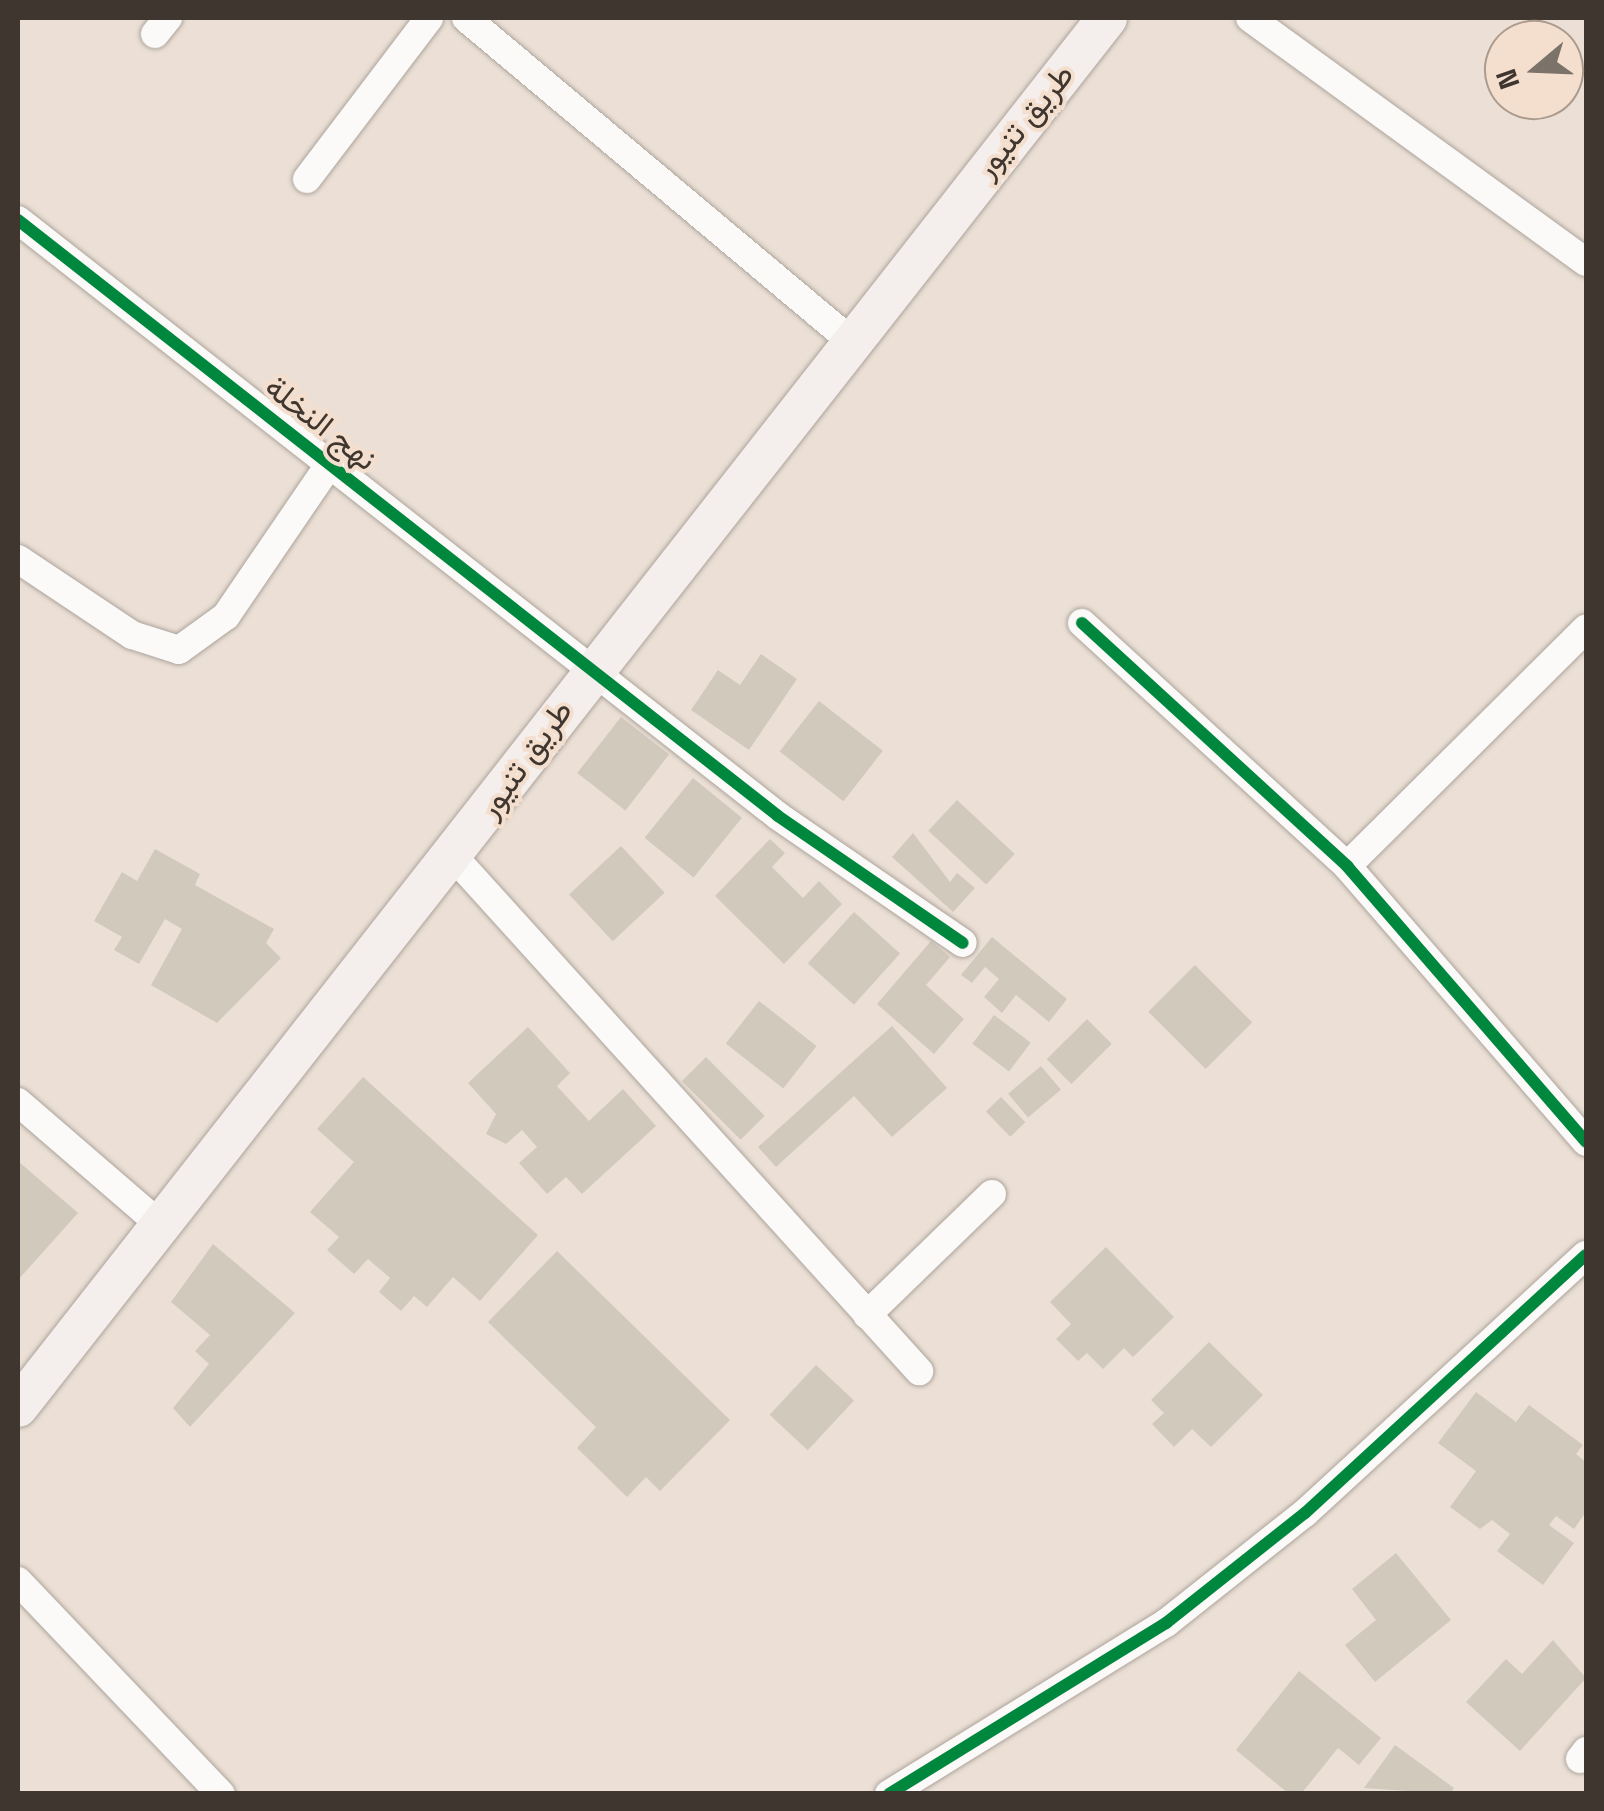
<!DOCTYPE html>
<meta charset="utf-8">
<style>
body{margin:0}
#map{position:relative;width:1604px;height:1811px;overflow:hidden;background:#ece0d6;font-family:"Space Grotesk",Vazirmatn,sans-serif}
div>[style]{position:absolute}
.building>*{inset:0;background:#d1c9bc;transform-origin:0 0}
.roads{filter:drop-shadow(0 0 2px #aca49c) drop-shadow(0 0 2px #aca49c)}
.street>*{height:28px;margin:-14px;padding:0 14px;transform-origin:14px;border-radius:14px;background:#fcfaf9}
.secondary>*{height:40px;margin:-20px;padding:0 20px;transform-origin:20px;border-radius:20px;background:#f4eeec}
.cycleway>*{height:12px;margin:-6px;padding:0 6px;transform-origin:6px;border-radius:6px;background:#00873e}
span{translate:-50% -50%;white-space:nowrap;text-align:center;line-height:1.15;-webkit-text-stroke:8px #f4dfce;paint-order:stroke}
.street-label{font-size:32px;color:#3e362f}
.frame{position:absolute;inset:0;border:20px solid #3e362f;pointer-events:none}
.north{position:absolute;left:1484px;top:20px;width:100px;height:100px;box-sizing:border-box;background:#f4dfce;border:2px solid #ab9b8e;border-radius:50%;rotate:251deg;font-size:28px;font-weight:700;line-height:40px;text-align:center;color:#3e362f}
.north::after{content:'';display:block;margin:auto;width:35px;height:45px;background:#7b7269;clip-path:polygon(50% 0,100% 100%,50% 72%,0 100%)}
</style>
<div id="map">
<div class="building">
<div style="clip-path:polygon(761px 654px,797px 679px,749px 750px,691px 710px,718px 670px,740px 685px)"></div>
<div style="left:819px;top:701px;width:81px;height:64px;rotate:38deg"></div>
<div style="left:621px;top:717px;width:61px;height:71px;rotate:38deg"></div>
<div style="left:693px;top:778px;width:63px;height:77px;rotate:39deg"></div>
<div style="left:957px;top:800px;width:79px;height:42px;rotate:43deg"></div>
<div style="clip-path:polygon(913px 833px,950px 882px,957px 873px,975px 888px,953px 912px,892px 857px)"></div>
<div style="clip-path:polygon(770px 839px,785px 853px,772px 867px,803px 898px,819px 881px,842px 904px,784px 964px,715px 896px)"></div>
<div style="left:621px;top:846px;width:64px;height:71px;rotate:47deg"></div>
<div style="clip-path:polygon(155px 849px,200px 874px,195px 885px,274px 929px,266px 943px,281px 958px,217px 1023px,151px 985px,182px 929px,165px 919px,139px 964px,114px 950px,122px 937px,94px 921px,122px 872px,137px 881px)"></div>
<div style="left:854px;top:912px;width:62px;height:69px;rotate:42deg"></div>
<div style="clip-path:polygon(992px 937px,1067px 999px,1049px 1022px,1016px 995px,1002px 1013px,984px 997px,999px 979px,985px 967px,972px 983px,961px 975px)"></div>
<div style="clip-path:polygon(931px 941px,950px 957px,926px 985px,964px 1019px,934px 1054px,877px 1004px)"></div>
<div style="left:1195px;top:965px;width:81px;height:66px;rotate:45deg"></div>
<div style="left:759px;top:1001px;width:73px;height:54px;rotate:38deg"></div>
<div style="left:994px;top:1015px;width:46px;height:36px;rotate:37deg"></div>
<div style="left:1087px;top:1019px;width:35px;height:57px;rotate:45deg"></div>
<div style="clip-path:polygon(892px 1026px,947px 1088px,892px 1137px,854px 1096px,776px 1167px,758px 1147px)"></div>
<div style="clip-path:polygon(528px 1027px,570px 1073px,557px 1086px,589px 1121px,623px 1089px,656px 1126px,582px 1194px,566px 1177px,547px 1194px,519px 1163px,537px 1147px,522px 1130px,506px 1144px,486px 1134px,496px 1114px,468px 1083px)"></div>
<div style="left:706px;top:1057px;width:83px;height:34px;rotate:45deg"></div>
<div style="left:1041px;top:1066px;width:31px;height:43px;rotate:50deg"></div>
<div style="clip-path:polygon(363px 1077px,538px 1235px,480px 1301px,453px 1277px,427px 1307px,414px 1296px,401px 1311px,379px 1292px,390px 1278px,368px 1259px,354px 1274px,327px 1250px,339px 1237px,310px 1212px,354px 1162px,317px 1129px)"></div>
<div style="left:1001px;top:1097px;width:35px;height:21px;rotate:46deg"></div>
<div style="clip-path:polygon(18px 1161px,78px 1213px,18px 1280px)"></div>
<div style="clip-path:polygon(213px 1244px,295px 1313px,190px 1427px,173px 1408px,209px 1364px,195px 1351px,210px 1335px,171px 1302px)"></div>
<div style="clip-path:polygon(1106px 1247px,1174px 1317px,1133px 1357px,1124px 1348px,1103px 1369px,1087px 1353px,1078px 1361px,1056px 1339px,1071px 1324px,1050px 1302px)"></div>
<div style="clip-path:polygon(557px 1251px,730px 1420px,660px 1491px,646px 1477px,627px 1497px,577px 1448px,596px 1427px,488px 1322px)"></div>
<div style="clip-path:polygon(1209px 1342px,1263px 1395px,1211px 1447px,1192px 1429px,1174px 1447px,1152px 1424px,1164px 1413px,1151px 1400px)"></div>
<div style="left:816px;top:1365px;width:52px;height:68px;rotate:43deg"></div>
<div style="clip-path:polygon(1476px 1392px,1516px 1422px,1529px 1405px,1583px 1445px,1576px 1454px,1586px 1462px,1586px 1512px,1574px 1529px,1556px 1516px,1549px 1525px,1574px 1543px,1543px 1585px,1497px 1551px,1510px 1534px,1492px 1520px,1480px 1529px,1450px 1507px,1476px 1471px,1438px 1443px)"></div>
<div style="clip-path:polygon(1396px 1553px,1451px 1620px,1375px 1682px,1345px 1645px,1376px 1620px,1352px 1589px)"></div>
<div style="clip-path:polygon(1553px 1640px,1586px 1678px,1520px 1751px,1466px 1702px,1506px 1659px,1522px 1674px)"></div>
<div style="clip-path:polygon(1299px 1671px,1381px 1738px,1359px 1765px,1338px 1748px,1301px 1794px,1289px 1794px,1236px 1750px)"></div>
<div style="clip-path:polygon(1395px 1745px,1454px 1788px,1450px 1794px,1364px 1788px)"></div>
</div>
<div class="roads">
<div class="street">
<div style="left:466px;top:18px;width:500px;rotate:40deg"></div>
<div style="left:1250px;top:18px;width:415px;rotate:36deg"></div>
<div style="left:155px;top:34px;width:21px;rotate:-51deg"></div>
<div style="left:307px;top:179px;width:202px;rotate:-52.8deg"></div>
<div style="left:18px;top:220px;width:966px;rotate:38.1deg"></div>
<div style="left:778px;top:816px;width:224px;rotate:34.5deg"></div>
<div style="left:18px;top:559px;width:137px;rotate:33.7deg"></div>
<div style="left:132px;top:635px;width:49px;rotate:17.7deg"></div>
<div style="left:179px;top:650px;width:58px;rotate:-35.9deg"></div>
<div style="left:226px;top:616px;width:183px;rotate:-55.7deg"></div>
<div style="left:1082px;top:623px;width:360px;rotate:42.5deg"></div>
<div style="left:1347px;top:866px;width:365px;rotate:49.1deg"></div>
<div style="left:453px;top:856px;width:695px;rotate:47.86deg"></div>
<div style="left:1347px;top:866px;width:337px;rotate:-44.8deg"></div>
<div style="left:18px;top:1102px;width:194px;rotate:40.8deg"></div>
<div style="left:867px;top:1315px;width:174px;rotate:-44.1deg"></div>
<div style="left:18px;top:1581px;width:294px;rotate:46.4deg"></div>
<div style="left:1580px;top:1759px;width:10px;rotate:-53deg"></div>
<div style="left:889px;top:1794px;width:326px;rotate:-31.7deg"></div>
<div style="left:1166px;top:1623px;width:177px;rotate:-38.4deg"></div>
<div style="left:1305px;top:1513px;width:381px;rotate:-42.6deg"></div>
</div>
<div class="secondary">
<div style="left:18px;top:1407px;width:1765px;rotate:-51.9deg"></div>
</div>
</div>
<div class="cycleway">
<div style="left:18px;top:220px;width:966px;rotate:38.1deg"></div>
<div style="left:778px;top:816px;width:224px;rotate:34.5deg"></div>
<div style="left:1082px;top:623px;width:360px;rotate:42.5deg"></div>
<div style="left:1347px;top:866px;width:365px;rotate:49.1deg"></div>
<div style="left:889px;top:1794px;width:326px;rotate:-31.7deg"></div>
<div style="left:1166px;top:1623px;width:177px;rotate:-38.4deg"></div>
<div style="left:1305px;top:1513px;width:381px;rotate:-42.6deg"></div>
</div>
<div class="street-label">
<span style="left:1024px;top:121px;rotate:-51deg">طريق تنيور</span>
<span style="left:321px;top:423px;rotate:38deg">نهج النخلة</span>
<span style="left:525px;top:759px;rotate:-54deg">طريق تنيور</span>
</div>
<div class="frame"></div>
<div class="north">N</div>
</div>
